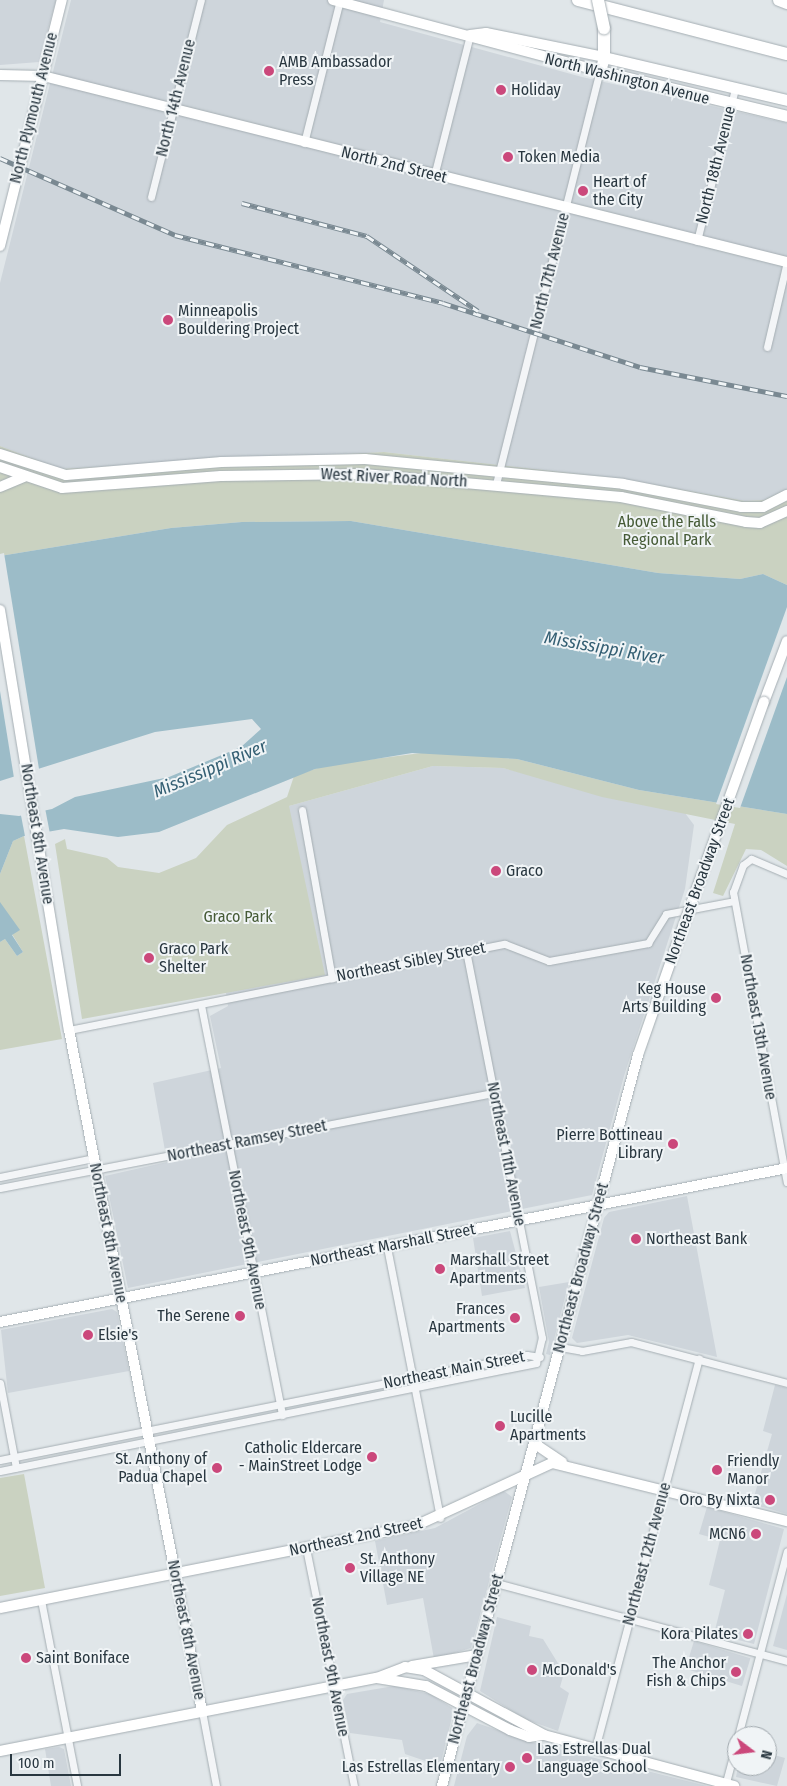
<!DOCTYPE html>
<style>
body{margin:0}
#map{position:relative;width:787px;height:1786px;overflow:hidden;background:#e0e6e9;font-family:"Fira Sans Condensed",sans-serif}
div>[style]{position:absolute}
.built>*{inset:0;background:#ced5db;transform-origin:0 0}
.green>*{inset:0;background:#cad2c1}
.water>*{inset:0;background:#9cbcc8}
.pier>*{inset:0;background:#e0e6e9;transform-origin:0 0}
.roads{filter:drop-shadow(0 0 1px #a5aeb3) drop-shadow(0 0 1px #a5aeb3)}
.street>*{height:7px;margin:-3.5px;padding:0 3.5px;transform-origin:3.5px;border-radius:3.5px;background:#f3f5f7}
.secondary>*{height:10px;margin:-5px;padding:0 5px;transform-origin:5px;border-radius:5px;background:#fff}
.primary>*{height:11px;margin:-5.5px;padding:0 5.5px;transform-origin:5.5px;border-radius:5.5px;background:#fff}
.highway>*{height:12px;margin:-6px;padding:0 6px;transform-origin:6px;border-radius:6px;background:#fff}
.rail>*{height:4.5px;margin-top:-2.25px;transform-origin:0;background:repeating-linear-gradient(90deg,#f0f4f6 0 8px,#7a8992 0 16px);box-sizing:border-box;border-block:1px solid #7a8992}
.bridges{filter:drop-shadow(0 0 1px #a5aeb3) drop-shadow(0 0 1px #a5aeb3)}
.secondary-bridge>*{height:10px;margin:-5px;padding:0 5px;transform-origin:5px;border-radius:5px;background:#fff}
.highway-bridge>*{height:12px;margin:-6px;padding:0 6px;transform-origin:6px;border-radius:6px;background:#fff}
.dots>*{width:14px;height:14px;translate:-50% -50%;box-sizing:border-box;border:2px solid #f0f4f6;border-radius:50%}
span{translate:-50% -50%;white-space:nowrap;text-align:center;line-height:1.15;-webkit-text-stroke:4px #f0f4f6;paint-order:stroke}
.poi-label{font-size:16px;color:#293740}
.left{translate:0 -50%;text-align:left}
.right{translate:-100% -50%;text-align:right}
.street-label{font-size:16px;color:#293740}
.park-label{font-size:16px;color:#465b37}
.water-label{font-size:18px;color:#345f73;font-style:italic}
.north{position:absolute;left:727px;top:1726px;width:50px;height:50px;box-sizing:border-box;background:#f0f4f6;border:1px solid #a0a8ad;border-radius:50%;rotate:105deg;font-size:14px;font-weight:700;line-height:20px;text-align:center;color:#293740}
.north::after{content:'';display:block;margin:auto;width:18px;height:22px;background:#cb487b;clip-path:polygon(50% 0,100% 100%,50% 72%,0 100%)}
.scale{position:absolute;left:10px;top:1754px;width:111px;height:22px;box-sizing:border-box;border:2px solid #293740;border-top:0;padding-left:6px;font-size:15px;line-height:18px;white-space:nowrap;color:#293740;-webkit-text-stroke:4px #f0f4f6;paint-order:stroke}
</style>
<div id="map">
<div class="built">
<div style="clip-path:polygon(0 0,56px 0,39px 62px,0 65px)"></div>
<div style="clip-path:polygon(71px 0,384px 0,380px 22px,582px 77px,787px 123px,787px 489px,764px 500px,745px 501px,623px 479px,384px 452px,60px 469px,0 446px,0 283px)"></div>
<div style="clip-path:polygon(433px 766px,503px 768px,685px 813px,694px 825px,685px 889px,624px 1076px,592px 1195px,128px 1288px,105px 1176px,167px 1162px,153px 1083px,221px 1068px,210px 1016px,228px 1006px,226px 993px,289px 806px)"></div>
<div style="clip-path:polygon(687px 1196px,717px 1357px,628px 1335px,577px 1343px,572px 1338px,604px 1218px,609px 1212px)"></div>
<div style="clip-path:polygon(510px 1231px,525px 1288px,482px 1296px,473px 1238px)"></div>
<div style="clip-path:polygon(569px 1282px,550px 1355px,546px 1354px,549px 1342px,539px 1287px)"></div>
<div style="clip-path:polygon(112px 1309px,117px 1312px,129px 1371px,8px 1393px,1px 1330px)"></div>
<div style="clip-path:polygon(775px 1385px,787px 1388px,787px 1514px,752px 1504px,772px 1434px,763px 1431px)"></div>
<div style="clip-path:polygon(504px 1491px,512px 1497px,471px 1648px,434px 1659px,423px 1598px,387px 1605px,375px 1541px,435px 1528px)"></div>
<div style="clip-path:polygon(707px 1507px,784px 1529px,754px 1644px,714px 1634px,725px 1590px,709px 1585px,720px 1540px,699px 1534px)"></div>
<div style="clip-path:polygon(787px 1594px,787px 1650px,773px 1646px)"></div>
<div style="clip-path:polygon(497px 1617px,531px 1626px,529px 1636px,543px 1639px,564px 1673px,560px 1687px,569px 1693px,558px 1731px,525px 1719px,480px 1691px)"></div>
<div style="left:694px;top:1641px;width:59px;height:29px;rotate:17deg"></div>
<div style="clip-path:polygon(394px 1686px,430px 1694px,454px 1709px,440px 1766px,405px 1754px,402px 1740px,350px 1733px,343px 1700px,347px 1694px)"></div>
<div style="clip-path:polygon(477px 1723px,531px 1742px,707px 1786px,454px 1786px,467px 1736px)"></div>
<div style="clip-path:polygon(59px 1747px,64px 1749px,71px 1786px,51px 1786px,45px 1749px)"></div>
<div style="clip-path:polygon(767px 1753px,785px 1758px,777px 1786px,736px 1777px,738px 1766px,767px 1766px)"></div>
</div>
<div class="green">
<div style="clip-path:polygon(0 446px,60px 469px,384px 452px,623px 479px,745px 501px,764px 500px,787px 489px,787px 585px,763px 574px,740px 579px,658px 573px,351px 521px,242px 522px,171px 528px,0 556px)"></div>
<div style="clip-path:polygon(429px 752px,517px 759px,639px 790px,787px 814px,787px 866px,761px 850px,746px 849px,723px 896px,713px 893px,735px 824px,602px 797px,503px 768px,433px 766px,289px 806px,325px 975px,82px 1019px,55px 844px,65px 839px,67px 849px,107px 858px,118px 867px,159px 873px,196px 858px,227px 825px,287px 797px,294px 776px,327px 765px)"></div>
<div style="clip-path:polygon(24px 836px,62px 1039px,0 1050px,0 942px,5px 939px,17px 956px,23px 952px,12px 934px,19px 930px,0 903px,0 874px,13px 841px)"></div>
<div style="clip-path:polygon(24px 1474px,45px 1588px,0 1596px,0 1478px)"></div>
</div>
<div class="water">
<div style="clip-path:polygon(351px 521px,658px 573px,740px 579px,763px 574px,787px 585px,787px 814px,639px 790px,517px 759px,412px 753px,315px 769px,159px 832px,118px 837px,64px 829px,24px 836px,13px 841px,0 874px,0 814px,19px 816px,52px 809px,75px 797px,169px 777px,241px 747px,261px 729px,252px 719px,155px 732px,0 781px,0 556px,171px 528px,242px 522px)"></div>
<div style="clip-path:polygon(0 902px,20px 930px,12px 935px,23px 952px,17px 956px,5px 939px,0 942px)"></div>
</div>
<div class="pier">
<div style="clip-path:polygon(4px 553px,39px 769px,14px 778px,0 691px,0 554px)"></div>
<div style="clip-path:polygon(787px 607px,787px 677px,740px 808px,716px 804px)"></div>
<div style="left:45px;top:808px;width:26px;height:25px;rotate:79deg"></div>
</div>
<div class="roads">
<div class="street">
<div style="left:304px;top:143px;width:147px;rotate:-75.9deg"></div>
<div style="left:434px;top:176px;width:146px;rotate:-75.7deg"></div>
<div style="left:151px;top:197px;width:203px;rotate:-75.8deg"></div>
<div style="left:697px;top:241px;width:157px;rotate:-76deg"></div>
<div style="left:767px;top:347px;width:87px;rotate:-76.8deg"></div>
<div style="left:496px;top:484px;width:426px;rotate:-75.9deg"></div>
<div style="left:302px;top:810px;width:171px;rotate:79.9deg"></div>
<div style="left:787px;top:874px;width:39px;rotate:-157deg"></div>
<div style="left:751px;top:859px;width:10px;rotate:143deg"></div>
<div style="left:743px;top:865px;width:29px;rotate:110deg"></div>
<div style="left:733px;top:892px;width:295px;rotate:79.5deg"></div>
<div style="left:201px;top:1005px;width:418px;rotate:78.8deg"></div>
<div style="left:69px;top:1030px;width:444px;rotate:-11.2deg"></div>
<div style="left:505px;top:944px;width:47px;rotate:21.1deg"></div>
<div style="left:549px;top:961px;width:101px;rotate:-10.3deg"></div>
<div style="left:648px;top:943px;width:34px;rotate:-58deg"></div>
<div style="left:666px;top:914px;width:69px;rotate:-10.8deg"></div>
<div style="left:0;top:1177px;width:95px;rotate:-11.5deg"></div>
<div style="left:0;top:1188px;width:502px;rotate:-10.91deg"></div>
<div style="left:387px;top:1247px;width:276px;rotate:78.9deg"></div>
<div style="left:560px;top:1347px;width:22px;rotate:10deg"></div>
<div style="left:582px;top:1351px;width:50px;rotate:-10.4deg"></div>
<div style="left:631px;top:1342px;width:161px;rotate:14.7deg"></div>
<div style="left:0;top:1383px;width:86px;rotate:79.3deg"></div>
<div style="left:0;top:1460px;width:537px;rotate:-11.27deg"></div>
<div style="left:527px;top:1355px;width:13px;rotate:9deg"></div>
<div style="left:0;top:1471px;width:547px;rotate:-11.39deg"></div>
<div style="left:536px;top:1363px;width:26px;rotate:-77deg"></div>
<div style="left:542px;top:1338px;width:393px;rotate:-101.1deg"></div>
<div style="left:306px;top:1548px;width:243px;rotate:78.6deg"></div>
<div style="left:496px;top:1583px;width:301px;rotate:15deg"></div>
<div style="left:41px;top:1600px;width:189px;rotate:79deg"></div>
<div style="left:202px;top:1711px;width:76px;rotate:79.4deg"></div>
<div style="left:738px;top:1736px;width:191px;rotate:-75.2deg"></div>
<div style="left:595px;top:1749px;width:404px;rotate:-75.1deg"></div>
<div style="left:725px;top:1786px;width:47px;rotate:-75.1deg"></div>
</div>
<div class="secondary">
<div style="left:333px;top:0;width:276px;rotate:14.9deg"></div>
<div style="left:470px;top:35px;width:16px;rotate:-7deg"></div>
<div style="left:486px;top:33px;width:120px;rotate:11.5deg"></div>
<div style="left:0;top:75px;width:43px;rotate:1.3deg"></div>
<div style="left:43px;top:76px;width:767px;rotate:14.04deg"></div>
<div style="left:0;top:246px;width:254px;rotate:-75.9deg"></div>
<div style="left:0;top:454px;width:69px;rotate:17.7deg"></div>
<div style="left:66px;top:475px;width:156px;rotate:-4.8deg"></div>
<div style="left:221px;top:462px;width:144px;rotate:-1.2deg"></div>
<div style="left:365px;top:459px;width:259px;rotate:5.5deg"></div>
<div style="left:623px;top:484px;width:120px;rotate:11deg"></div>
<div style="left:741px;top:507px;width:22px"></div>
<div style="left:763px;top:507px;width:27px;rotate:-27deg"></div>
<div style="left:0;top:467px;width:65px;rotate:18.7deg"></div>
<div style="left:62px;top:488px;width:159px;rotate:-4.3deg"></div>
<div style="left:221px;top:476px;width:143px;rotate:-0.8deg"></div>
<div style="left:364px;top:474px;width:258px;rotate:5.1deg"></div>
<div style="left:621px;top:497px;width:127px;rotate:11.3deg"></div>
<div style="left:746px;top:522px;width:14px;rotate:4deg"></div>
<div style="left:760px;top:523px;width:30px;rotate:-24deg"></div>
<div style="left:0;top:487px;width:26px;rotate:-23deg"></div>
<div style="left:0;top:610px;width:426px;rotate:80.7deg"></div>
<div style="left:69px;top:1030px;width:694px;rotate:78.95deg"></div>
<div style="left:764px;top:702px;width:65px;rotate:-69.3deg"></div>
<div style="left:0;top:1322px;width:802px;rotate:-11.07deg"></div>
<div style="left:535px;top:1437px;width:9px;rotate:72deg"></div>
<div style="left:538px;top:1446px;width:29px;rotate:34deg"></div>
<div style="left:0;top:1608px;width:423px;rotate:-11.2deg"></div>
<div style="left:415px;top:1526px;width:151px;rotate:-24.7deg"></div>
<div style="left:552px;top:1463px;width:242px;rotate:13.9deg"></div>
<div style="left:412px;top:1666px;width:66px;rotate:-9.6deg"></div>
<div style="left:377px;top:1678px;width:30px;rotate:-21deg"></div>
<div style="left:405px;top:1667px;width:19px;rotate:9deg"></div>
<div style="left:424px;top:1670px;width:136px;rotate:28.4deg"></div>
<div style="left:544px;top:1735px;width:197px;rotate:15deg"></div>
<div style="left:0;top:1751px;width:384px;rotate:-11deg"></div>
<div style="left:377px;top:1678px;width:50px;rotate:9.3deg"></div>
<div style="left:426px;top:1686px;width:95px;rotate:27.6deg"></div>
<div style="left:510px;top:1730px;width:20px;rotate:20deg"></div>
<div style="left:529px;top:1737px;width:15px;rotate:-8deg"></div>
<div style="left:442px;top:1786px;width:757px;rotate:-74.99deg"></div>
<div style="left:638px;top:1055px;width:127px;rotate:-70.7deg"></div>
</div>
<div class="primary">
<div style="left:787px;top:100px;width:188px;rotate:-166.8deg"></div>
<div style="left:604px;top:57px;width:15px;rotate:106deg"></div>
<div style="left:600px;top:71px;width:192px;rotate:13.5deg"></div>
</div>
<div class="highway">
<div style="left:578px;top:0;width:216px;rotate:14.5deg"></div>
<div style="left:779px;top:0;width:9px;rotate:21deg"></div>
<div style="left:604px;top:57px;width:29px;rotate:-90deg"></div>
</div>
</div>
<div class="rail">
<div style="left:0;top:158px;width:191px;rotate:23.7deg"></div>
<div style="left:175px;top:235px;width:276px;rotate:14.2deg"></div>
<div style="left:443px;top:303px;width:207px;rotate:18deg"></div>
<div style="left:640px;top:367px;width:150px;rotate:11.2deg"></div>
<div style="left:242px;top:203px;width:129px;rotate:14.8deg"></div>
<div style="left:367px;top:236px;width:134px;rotate:34deg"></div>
</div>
<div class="bridges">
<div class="secondary-bridge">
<div style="left:680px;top:935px;width:248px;rotate:-70.2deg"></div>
</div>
<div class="highway-bridge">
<div style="left:598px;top:0;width:29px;rotate:78deg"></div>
</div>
</div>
<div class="dots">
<div style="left:269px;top:71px;background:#cb487b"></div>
<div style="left:501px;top:90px;background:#cb487b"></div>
<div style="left:508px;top:157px;background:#cb487b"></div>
<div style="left:583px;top:191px;background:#cb487b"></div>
<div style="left:168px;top:320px;background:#cb487b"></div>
<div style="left:496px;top:871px;background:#cb487b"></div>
<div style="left:149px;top:958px;background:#cb487b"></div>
<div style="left:716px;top:998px;background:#cb487b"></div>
<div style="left:673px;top:1144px;background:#cb487b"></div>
<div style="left:636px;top:1239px;background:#cb487b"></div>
<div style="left:440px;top:1269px;background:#cb487b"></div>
<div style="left:240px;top:1316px;background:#cb487b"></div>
<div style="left:515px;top:1318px;background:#cb487b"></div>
<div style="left:88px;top:1335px;background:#cb487b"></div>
<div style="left:500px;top:1426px;background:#cb487b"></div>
<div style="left:372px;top:1457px;background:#cb487b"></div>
<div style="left:217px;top:1468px;background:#cb487b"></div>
<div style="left:717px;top:1470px;background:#cb487b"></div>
<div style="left:770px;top:1500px;background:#cb487b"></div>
<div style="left:756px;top:1534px;background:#cb487b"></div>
<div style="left:350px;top:1568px;background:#cb487b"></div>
<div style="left:748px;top:1634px;background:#cb487b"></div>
<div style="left:26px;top:1658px;background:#cb487b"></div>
<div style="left:532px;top:1670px;background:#cb487b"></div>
<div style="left:736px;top:1672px;background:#cb487b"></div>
<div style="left:527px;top:1758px;background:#cb487b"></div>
<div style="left:510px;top:1767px;background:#cb487b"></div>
</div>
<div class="poi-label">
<span class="left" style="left:279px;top:71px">AMB Ambassador<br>Press</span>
<span class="left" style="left:511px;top:90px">Holiday</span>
<span class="left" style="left:518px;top:157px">Token Media</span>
<span class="left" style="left:593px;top:191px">Heart of<br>the City</span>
<span class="left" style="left:178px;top:320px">Minneapolis<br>Bouldering Project</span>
<span class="left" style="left:506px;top:871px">Graco</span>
<span class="left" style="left:159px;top:958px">Graco Park<br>Shelter</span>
<span class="right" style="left:706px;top:998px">Keg House<br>Arts Building</span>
<span class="right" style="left:663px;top:1144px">Pierre Bottineau<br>Library</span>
<span class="left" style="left:646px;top:1239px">Northeast Bank</span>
<span class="left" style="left:450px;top:1269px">Marshall Street<br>Apartments</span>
<span class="right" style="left:505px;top:1318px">Frances<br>Apartments</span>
<span class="right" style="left:230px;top:1316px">The Serene</span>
<span class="left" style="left:98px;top:1335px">Elsie's</span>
<span class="left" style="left:510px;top:1426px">Lucille<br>Apartments</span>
<span class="right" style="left:362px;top:1457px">Catholic Eldercare<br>- MainStreet Lodge</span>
<span class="right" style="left:207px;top:1468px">St. Anthony of<br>Padua Chapel</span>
<span class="left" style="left:727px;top:1470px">Friendly<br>Manor</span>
<span class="right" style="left:760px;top:1500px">Oro By Nixta</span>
<span class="right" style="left:746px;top:1534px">MCN6</span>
<span class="left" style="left:360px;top:1568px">St. Anthony<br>Village NE</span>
<span class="right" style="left:738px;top:1634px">Kora Pilates</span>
<span class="left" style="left:36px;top:1658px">Saint Boniface</span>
<span class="right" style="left:726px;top:1672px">The Anchor<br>Fish &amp; Chips</span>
<span class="left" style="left:542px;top:1670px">McDonald's</span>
<span class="left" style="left:537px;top:1758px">Las Estrellas Dual<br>Language School</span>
<span class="right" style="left:500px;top:1767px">Las Estrellas Elementary</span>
</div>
<div class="street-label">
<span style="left:627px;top:79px;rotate:14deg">North Washington Avenue</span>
<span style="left:176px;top:98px;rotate:-76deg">North 14th Avenue</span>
<span style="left:34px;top:108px;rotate:-76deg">North Plymouth Avenue</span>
<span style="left:394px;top:165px;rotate:14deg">North 2nd Street</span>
<span style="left:716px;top:165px;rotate:-76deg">North 18th Avenue</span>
<span style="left:550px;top:271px;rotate:-76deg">North 17th Avenue</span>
<span style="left:394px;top:478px;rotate:3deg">West River Road North</span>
<span style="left:37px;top:834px;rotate:81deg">Northeast 8th Avenue</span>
<span style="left:700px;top:881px;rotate:-70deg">Northeast Broadway Street</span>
<span style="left:411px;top:962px;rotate:-11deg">Northeast Sibley Street</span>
<span style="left:758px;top:1027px;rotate:80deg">Northeast 13th Avenue</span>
<span style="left:247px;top:1141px;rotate:-11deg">Northeast Ramsey Street</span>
<span style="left:506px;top:1154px;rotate:79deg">Northeast 11th Avenue</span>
<span style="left:108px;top:1233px;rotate:79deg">Northeast 8th Avenue</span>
<span style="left:247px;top:1240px;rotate:79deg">Northeast 9th Avenue</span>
<span style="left:393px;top:1245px;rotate:-11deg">Northeast Marshall Street</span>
<span style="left:581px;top:1268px;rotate:-75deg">Northeast Broadway Street</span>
<span style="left:454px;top:1370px;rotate:-11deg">Northeast Main Street</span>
<span style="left:356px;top:1537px;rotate:-12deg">Northeast 2nd Street</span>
<span style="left:647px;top:1554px;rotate:-75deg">Northeast 12th Avenue</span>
<span style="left:186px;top:1630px;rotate:79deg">Northeast 8th Avenue</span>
<span style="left:476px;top:1659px;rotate:-75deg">Northeast Broadway Street</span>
<span style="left:330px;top:1667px;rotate:79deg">Northeast 9th Avenue</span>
</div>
<div class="park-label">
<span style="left:667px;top:531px">Above the Falls<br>Regional Park</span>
<span style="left:238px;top:917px">Graco Park</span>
</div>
<div class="water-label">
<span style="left:604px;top:648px;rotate:10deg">Mississippi River</span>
<span style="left:210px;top:769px;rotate:-23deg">Mississippi River</span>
</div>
<div class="north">N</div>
<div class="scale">100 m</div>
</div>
